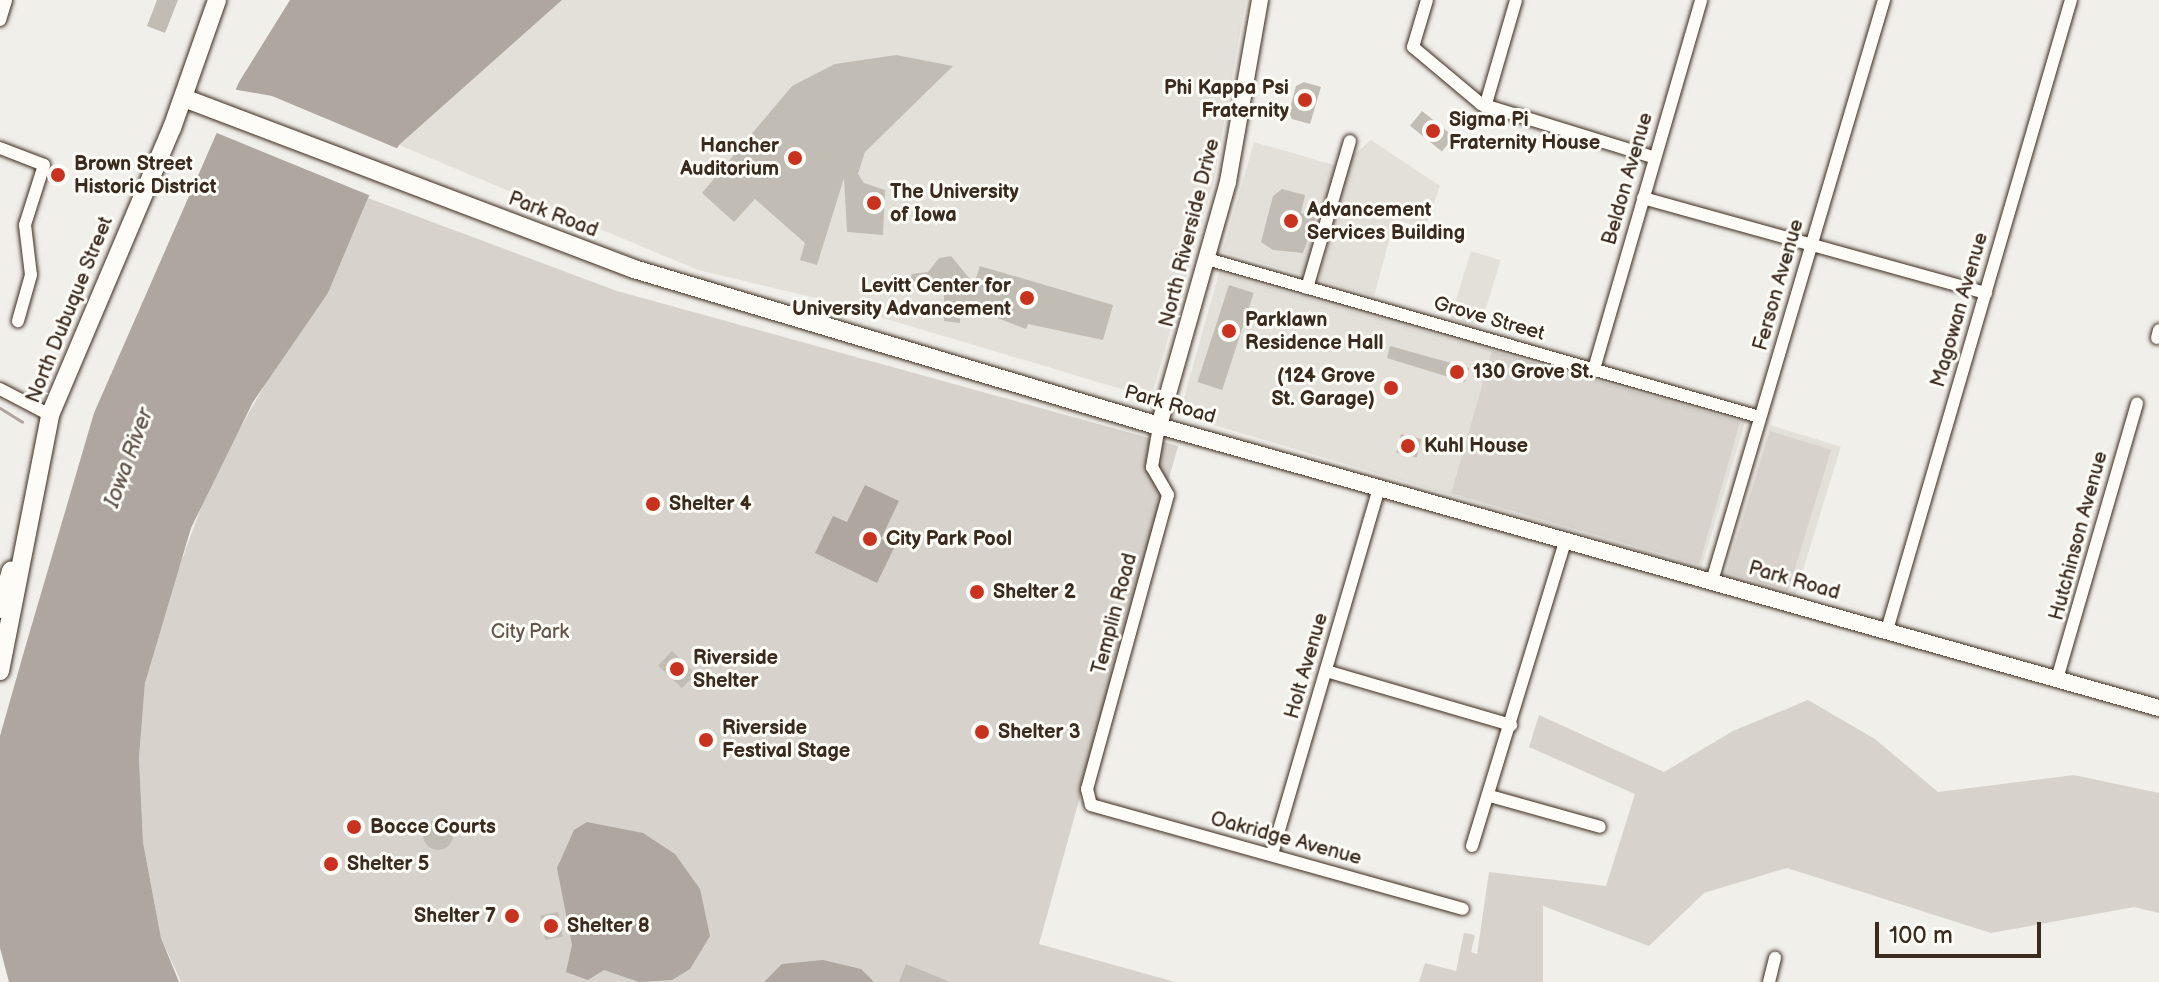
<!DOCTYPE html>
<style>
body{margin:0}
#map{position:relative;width:2159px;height:982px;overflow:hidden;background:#f1efea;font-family:"Balsamiq Sans",sans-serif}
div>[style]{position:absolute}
.built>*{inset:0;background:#e3e0da;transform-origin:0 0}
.green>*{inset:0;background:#d7d2cc;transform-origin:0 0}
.water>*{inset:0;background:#aea69f}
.pier>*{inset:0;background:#f1efea}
.stream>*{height:3px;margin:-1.5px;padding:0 1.5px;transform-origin:1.5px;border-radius:1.5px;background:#aea69f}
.building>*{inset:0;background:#c1bcb4;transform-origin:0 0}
.round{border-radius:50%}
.roads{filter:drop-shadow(0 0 2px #3b2a1e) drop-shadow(0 0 2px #3b2a1e)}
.minor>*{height:12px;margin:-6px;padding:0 6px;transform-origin:6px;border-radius:6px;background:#fdfcf7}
.tertiary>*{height:16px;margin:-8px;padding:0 8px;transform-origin:8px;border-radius:8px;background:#fdfcf7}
.secondary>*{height:18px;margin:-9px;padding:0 9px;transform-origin:9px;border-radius:9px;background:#fdfcf7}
.dots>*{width:22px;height:22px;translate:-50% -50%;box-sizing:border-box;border:4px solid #fdfcf7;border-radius:50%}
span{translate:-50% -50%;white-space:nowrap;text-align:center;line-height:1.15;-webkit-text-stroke:6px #fdfcf7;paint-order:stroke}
.poi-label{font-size:20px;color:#3b2a1e;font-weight:700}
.right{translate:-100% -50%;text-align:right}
.left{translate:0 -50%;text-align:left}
.street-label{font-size:20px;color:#3b2a1e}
.park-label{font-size:20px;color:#62544a}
.water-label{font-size:22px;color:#63554b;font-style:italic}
.scale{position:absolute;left:1875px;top:922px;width:166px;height:36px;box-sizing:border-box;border:4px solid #3b2a1e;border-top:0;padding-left:10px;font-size:24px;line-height:28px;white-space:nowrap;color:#3b2a1e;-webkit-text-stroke:6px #fdfcf7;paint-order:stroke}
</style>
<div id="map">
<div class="built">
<div style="clip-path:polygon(562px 0,1246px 0,1214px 179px,1151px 398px,820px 299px,698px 270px,399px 145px)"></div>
<div style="clip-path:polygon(1371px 140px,1440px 186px,1425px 229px,1395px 219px,1374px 296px,1319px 280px,1349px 159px)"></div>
<div style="left:1254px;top:142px;width:85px;height:114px;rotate:16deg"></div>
<div style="left:1471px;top:251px;width:31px;height:71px;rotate:17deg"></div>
<div style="clip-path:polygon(1219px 273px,1745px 422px,1701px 569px,1193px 419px,1182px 405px)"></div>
<div style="left:1770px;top:425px;width:74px;height:157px;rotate:17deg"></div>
</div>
<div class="green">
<div style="clip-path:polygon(368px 198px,617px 291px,1178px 446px,1039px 944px,1175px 982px,181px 982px,161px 938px,143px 842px,139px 758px,145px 683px,160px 619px,212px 478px,277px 363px,328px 293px)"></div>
<div style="left:1492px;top:351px;width:258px;height:148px;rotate:16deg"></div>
<div style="left:1770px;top:431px;width:64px;height:148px;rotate:17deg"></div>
<div style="clip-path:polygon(1808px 700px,1875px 739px,1938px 792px,2074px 775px,2159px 793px,2159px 913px,2134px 907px,1991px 933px,1787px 868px,1704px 893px,1649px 946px,1543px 906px,1543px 982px,1419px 982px,1425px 963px,1456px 971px,1464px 933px,1475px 935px,1471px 952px,1477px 954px,1489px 872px,1606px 886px,1635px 794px,1529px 747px,1539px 715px,1664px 772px,1733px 731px)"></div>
</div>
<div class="water">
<div style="clip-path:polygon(290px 0,562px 0,399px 145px,368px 198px,328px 293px,253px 402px,191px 528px,145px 683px,139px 758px,143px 842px,161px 938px,179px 982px,9px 982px,0 948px,0 736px,25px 648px,94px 413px,239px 82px)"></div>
<div style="clip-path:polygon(865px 485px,899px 501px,881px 539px,895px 546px,877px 583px,815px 553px,833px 516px,847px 522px)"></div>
<div style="clip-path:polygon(587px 822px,643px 833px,675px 854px,700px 889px,710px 936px,690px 969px,672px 980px,639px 982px,604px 970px,588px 980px,566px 972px,572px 945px,557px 868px,574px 830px)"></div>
<div style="clip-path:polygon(823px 960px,861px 969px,874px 982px,764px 982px,782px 964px)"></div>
</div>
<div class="pier">
<div style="clip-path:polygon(232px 89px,272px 96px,401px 150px,371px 196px,212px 131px)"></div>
</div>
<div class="stream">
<div style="left:0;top:408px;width:26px;rotate:32deg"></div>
</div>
<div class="building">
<div style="clip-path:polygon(157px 0,178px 0,165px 33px,147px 26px)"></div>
<div style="clip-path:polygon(896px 55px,953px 66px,865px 152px,858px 174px,864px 183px,885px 190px,883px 235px,847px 232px,844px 178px,817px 265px,800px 260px,805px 243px,755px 199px,734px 222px,702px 193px,792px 86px,835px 64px)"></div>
<div style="clip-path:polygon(1304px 82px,1321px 87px,1310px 124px,1292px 119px,1289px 112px,1296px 86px)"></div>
<div style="left:1422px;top:111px;width:41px;height:19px;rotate:39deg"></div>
<div style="clip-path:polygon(1282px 189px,1305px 195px,1301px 213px,1316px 218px,1303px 253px,1273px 250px,1261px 242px,1273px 196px)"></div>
<div style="clip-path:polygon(951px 256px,974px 284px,980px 266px,1113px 305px,1103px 340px,1028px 324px,1026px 329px,961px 304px,960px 323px,944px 321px,944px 291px,927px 278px,909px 284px,912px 274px,928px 272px,939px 258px)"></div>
<div style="left:1229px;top:285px;width:26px;height:102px;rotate:18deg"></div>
<div style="clip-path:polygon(1390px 346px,1469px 368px,1465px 382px,1387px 358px)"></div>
<div style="left:1401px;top:434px;width:21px;height:19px;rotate:14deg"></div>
<div style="left:672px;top:651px;width:33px;height:20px;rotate:44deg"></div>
<div class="round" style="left:423px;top:820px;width:30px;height:30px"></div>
<div style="left:558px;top:912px;width:25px;height:18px;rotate:79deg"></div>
<div style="clip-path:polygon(906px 964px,950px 982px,899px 982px)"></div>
</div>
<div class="roads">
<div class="minor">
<div style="left:1427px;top:0;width:49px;rotate:106.6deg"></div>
<div style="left:1413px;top:47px;width:89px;rotate:40deg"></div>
<div style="left:1481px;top:104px;width:182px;rotate:17.2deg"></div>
<div style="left:0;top:20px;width:21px;rotate:-73deg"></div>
<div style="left:1485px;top:107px;width:111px;rotate:-73.8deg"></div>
<div style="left:0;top:148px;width:47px;rotate:21.1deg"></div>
<div style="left:44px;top:165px;width:63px;rotate:107.6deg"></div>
<div style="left:25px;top:225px;width:50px;rotate:83.2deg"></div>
<div style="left:31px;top:275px;width:48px;rotate:105.8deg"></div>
<div style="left:1643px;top:198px;width:356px;rotate:15.5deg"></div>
<div style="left:1207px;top:259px;width:575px;rotate:15.95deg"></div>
<div style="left:1307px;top:288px;width:153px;rotate:-73.7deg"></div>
<div style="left:2157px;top:338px;width:8px;rotate:-76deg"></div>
<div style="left:1594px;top:369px;width:384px;rotate:-73.8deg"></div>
<div style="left:0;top:389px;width:56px;rotate:27.5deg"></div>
<div style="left:1159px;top:426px;width:42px;rotate:99.7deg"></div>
<div style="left:1152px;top:467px;width:32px;rotate:60deg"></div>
<div style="left:1168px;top:495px;width:305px;rotate:105.4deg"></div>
<div style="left:1087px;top:789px;width:16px;rotate:76deg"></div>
<div style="left:1091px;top:805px;width:386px;rotate:15.6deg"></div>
<div style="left:1712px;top:581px;width:606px;rotate:-73.51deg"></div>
<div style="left:1887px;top:630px;width:656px;rotate:-73.72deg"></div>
<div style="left:1326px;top:671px;width:193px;rotate:16.3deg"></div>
<div style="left:2057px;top:679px;width:287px;rotate:-73.8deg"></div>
<div style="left:1490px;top:796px;width:114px;rotate:15.7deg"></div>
<div style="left:1472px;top:846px;width:319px;rotate:-73deg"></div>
<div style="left:1272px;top:854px;width:381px;rotate:-73.7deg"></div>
<div style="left:1769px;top:982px;width:25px;rotate:-76deg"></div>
</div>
<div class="tertiary">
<div style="left:1260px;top:0;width:185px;rotate:100deg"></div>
<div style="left:1228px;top:182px;width:254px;rotate:105.8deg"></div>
<div style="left:1159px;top:426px;width:1039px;rotate:15.75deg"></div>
</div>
<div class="secondary">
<div style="left:184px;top:98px;width:481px;rotate:20.8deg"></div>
<div style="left:634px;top:269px;width:548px;rotate:16.65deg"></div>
<div style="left:0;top:609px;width:40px;rotate:-74deg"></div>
<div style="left:0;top:671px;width:261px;rotate:-78.9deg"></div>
<div style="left:50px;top:415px;width:312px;rotate:-67deg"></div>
<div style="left:172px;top:128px;width:136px;rotate:-70.6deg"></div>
</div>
</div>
<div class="dots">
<div style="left:1305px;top:100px;background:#c8321e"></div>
<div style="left:1433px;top:131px;background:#c8321e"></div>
<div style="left:795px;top:158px;background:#c8321e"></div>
<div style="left:58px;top:175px;background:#c8321e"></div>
<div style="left:874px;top:203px;background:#c8321e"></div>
<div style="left:1291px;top:221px;background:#c8321e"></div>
<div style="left:1027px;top:298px;background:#c8321e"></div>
<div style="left:1229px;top:331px;background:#c8321e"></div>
<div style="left:1457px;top:372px;background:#c8321e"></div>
<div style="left:1391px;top:388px;background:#c8321e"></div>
<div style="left:1408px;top:446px;background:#c8321e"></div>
<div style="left:653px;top:504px;background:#c8321e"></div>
<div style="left:870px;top:539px;background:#c8321e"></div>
<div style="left:977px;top:592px;background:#c8321e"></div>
<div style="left:677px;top:669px;background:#c8321e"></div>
<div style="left:982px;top:732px;background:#c8321e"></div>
<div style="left:706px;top:740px;background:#c8321e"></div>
<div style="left:354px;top:827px;background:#c8321e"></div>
<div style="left:331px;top:864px;background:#c8321e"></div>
<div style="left:512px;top:916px;background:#c8321e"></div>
<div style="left:551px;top:926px;background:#c8321e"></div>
</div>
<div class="poi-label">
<span class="right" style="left:1289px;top:100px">Phi Kappa Psi<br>Fraternity</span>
<span class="left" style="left:1449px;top:132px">Sigma Pi<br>Fraternity House</span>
<span class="right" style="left:779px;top:158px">Hancher<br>Auditorium</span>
<span class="left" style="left:74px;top:176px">Brown Street<br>Historic District</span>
<span class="left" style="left:890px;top:204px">The University<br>of Iowa</span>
<span class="left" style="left:1307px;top:222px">Advancement<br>Services Building</span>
<span class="right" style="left:1011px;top:298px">Levitt Center for<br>University Advancement</span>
<span class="left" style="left:1245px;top:332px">Parklawn<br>Residence Hall</span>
<span class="left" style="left:1473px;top:372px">130 Grove St.</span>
<span class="right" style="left:1375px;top:388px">(124 Grove<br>St. Garage)</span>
<span class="left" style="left:1424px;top:446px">Kuhl House</span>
<span class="left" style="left:669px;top:504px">Shelter 4</span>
<span class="left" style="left:886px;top:539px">City Park Pool</span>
<span class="left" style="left:993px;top:592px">Shelter 2</span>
<span class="left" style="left:693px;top:670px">Riverside<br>Shelter</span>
<span class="left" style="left:722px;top:740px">Riverside<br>Festival Stage</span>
<span class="left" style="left:998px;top:732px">Shelter 3</span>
<span class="left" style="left:370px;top:827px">Bocce Courts</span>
<span class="left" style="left:347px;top:864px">Shelter 5</span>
<span class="right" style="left:496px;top:916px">Shelter 7</span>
<span class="left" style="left:567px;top:926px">Shelter 8</span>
</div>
<div class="street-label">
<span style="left:1628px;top:179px;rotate:-74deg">Beldon Avenue</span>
<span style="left:553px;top:215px;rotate:21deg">Park Road</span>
<span style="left:1190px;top:233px;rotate:-76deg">North Riverside Drive</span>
<span style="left:1779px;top:285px;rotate:-74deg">Ferson Avenue</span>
<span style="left:70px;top:310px;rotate:-68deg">North Dubuque Street</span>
<span style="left:1960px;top:310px;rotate:-74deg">Magowan Avenue</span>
<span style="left:1489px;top:319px;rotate:16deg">Grove Street</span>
<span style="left:1170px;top:405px;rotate:16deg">Park Road</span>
<span style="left:2079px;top:536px;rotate:-75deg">Hutchinson Avenue</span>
<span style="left:1794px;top:581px;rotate:16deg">Park Road</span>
<span style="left:1115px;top:614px;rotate:-75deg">Templin Road</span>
<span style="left:1307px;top:666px;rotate:-74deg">Holt Avenue</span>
<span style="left:1286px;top:839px;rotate:15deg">Oakridge Avenue</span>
</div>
<div class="park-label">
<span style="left:530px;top:632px">City Park</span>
</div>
<div class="water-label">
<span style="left:129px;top:458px;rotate:-70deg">Iowa River</span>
</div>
<div class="scale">100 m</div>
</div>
